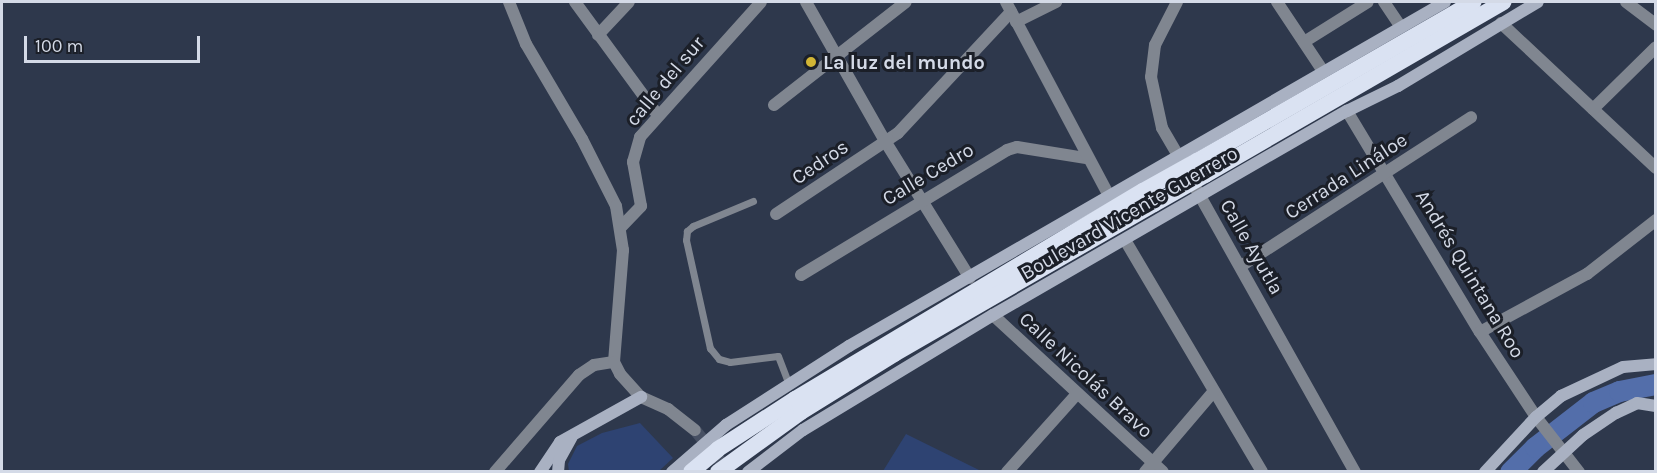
<!DOCTYPE html>
<meta charset="utf-8">
<style>
body{margin:0}
#map{position:relative;width:1657px;height:473px;overflow:hidden;background:#2e384c;font-family:Karla,sans-serif}
div>[style]{position:absolute}
.green>*{inset:0;background:#2e4372}
.river>*{height:21px;margin:-10.5px;padding:0 10.5px;transform-origin:10.5px;border-radius:10.5px;background:#536eaa}
.tertiary-tunnel>*{height:12px;margin-top:-6px;transform-origin:0;background:repeating-linear-gradient(90deg,#475063 0 12px,transparent 0 18px)}
.service>*{height:7px;margin:-3.5px;padding:0 3.5px;transform-origin:3.5px;border-radius:3.5px;background:#808690}
.minor>*{height:12px;margin:-6px;padding:0 6px;transform-origin:6px;border-radius:6px;background:#808690}
.tertiary>*{height:12px;margin:-6px;padding:0 6px;transform-origin:6px;border-radius:6px;background:#808690}
.secondary>*{height:12px;margin:-6px;padding:0 6px;transform-origin:6px;border-radius:6px;background:#a9b1c2}
.trunk>*{height:16px;margin:-8px;padding:0 8px;transform-origin:8px;border-radius:8px;background:#dae2f2}
.trunk-bridge>*{height:16px;margin:-8px;padding:0 8px;transform-origin:8px;border-radius:8px;background:#dae2f2}
.dots>*{width:16px;height:16px;translate:-50% -50%;box-sizing:border-box;border:3px solid #1b1f28;border-radius:50%}
span{translate:-50% -50%;white-space:nowrap;text-align:center;line-height:1.15;-webkit-text-stroke:6px #1b1f28;paint-order:stroke}
.poi-label{font-size:20px;color:#d4dae7;font-weight:700}
.left{translate:0 -50%;text-align:left}
.street-label{font-size:20px;color:#d4dae7}
.frame{position:absolute;inset:0;border:3px solid #d4dae7;pointer-events:none}
.scale{position:absolute;left:24px;top:36px;width:176px;height:27px;box-sizing:border-box;border:3px solid #d4dae7;border-top:0;padding-left:8px;font-size:18px;line-height:21px;white-space:nowrap;color:#d4dae7;-webkit-text-stroke:4px #1b1f28;paint-order:stroke}
</style>
<div id="map">
<div class="green">
<div style="clip-path:polygon(640px 423px,673px 458px,659px 471px,569px 471px,568px 464px,577px 446px,602px 433px)"></div>
<div style="clip-path:polygon(906px 434px,981px 471px,883px 471px)"></div>
</div>
<div class="river">
<div style="left:1510px;top:472px;width:35px;rotate:-45deg"></div>
<div style="left:1535px;top:447px;width:73px;rotate:-37.8deg"></div>
<div style="left:1593px;top:402px;width:28px;rotate:-23deg"></div>
<div style="left:1619px;top:391px;width:38px;rotate:-11deg"></div>
</div>
<div class="tertiary-tunnel">
<div style="left:695px;top:430px;width:54px;rotate:51deg"></div>
</div>
<div class="service">
<div style="left:753px;top:201px;width:65px;rotate:157.4deg"></div>
<div style="left:693px;top:226px;width:8px;rotate:140deg"></div>
<div style="left:687px;top:231px;width:9px;rotate:96deg"></div>
<div style="left:686px;top:240px;width:111px;rotate:77.5deg"></div>
<div style="left:710px;top:348px;width:14px;rotate:51deg"></div>
<div style="left:719px;top:359px;width:11px;rotate:15deg"></div>
<div style="left:730px;top:362px;width:48px;rotate:-7.1deg"></div>
<div style="left:778px;top:356px;width:31px;rotate:69deg"></div>
</div>
<div class="minor">
<div style="left:575px;top:2px;width:139px;rotate:53.8deg"></div>
<div style="left:806px;top:2px;width:160px;rotate:60.4deg"></div>
<div style="left:885px;top:141px;width:161px;rotate:58.2deg"></div>
<div style="left:1277px;top:2px;width:83px;rotate:56.3deg"></div>
<div style="left:1384px;top:2px;width:30px;rotate:56deg"></div>
<div style="left:1016px;top:22px;width:45px;rotate:-26.6deg"></div>
<div style="left:1501px;top:23px;width:212px;rotate:43.1deg"></div>
<div style="left:598px;top:35px;width:45px;rotate:-46.8deg"></div>
<div style="left:1304px;top:42px;width:75px;rotate:-32deg"></div>
<div style="left:774px;top:105px;width:167px;rotate:-38deg"></div>
<div style="left:1593px;top:109px;width:88px;rotate:-44.5deg"></div>
<div style="left:1347px;top:111px;width:258px;rotate:59deg"></div>
<div style="left:1480px;top:332px;width:102px;rotate:56.6deg"></div>
<div style="left:1536px;top:417px;width:70px;rotate:52deg"></div>
<div style="left:776px;top:214px;width:146px;rotate:-33.6deg"></div>
<div style="left:898px;top:133px;width:166px;rotate:-47deg"></div>
<div style="left:621px;top:227px;width:29px;rotate:-46deg"></div>
<div style="left:641px;top:206px;width:45px;rotate:-100.3deg"></div>
<div style="left:633px;top:162px;width:26px;rotate:-74deg"></div>
<div style="left:640px;top:137px;width:181px;rotate:-48.1deg"></div>
<div style="left:1125px;top:240px;width:269px;rotate:59.4deg"></div>
<div style="left:1241px;top:266px;width:274px;rotate:-32.9deg"></div>
<div style="left:801px;top:275px;width:241px;rotate:-31.2deg"></div>
<div style="left:1007px;top:150px;width:10px;rotate:-17deg"></div>
<div style="left:1017px;top:147px;width:70px;rotate:9.1deg"></div>
<div style="left:993px;top:315px;width:231px;rotate:42.7deg"></div>
<div style="left:1480px;top:332px;width:122px;rotate:-28.5deg"></div>
<div style="left:1587px;top:274px;width:88px;rotate:-38deg"></div>
<div style="left:495px;top:472px;width:128px;rotate:-49.1deg"></div>
<div style="left:579px;top:375px;width:18px;rotate:-34deg"></div>
<div style="left:594px;top:365px;width:20px;rotate:-9deg"></div>
<div style="left:1007px;top:472px;width:105px;rotate:-48.1deg"></div>
<div style="left:1145px;top:472px;width:106px;rotate:-49.6deg"></div>
</div>
<div class="tertiary">
<div style="left:509px;top:2px;width:45px;rotate:68deg"></div>
<div style="left:526px;top:44px;width:110px;rotate:59.5deg"></div>
<div style="left:582px;top:139px;width:75px;rotate:63.1deg"></div>
<div style="left:616px;top:206px;width:45px;rotate:81deg"></div>
<div style="left:623px;top:250px;width:112px;rotate:94.6deg"></div>
<div style="left:614px;top:362px;width:13px;rotate:63deg"></div>
<div style="left:620px;top:374px;width:31px;rotate:48deg"></div>
<div style="left:641px;top:397px;width:30px;rotate:24deg"></div>
<div style="left:668px;top:409px;width:34px;rotate:38deg"></div>
<div style="left:1006px;top:2px;width:217px;rotate:62deg"></div>
<div style="left:1177px;top:2px;width:48px;rotate:117.1deg"></div>
<div style="left:1155px;top:45px;width:32px;rotate:97deg"></div>
<div style="left:1151px;top:77px;width:52px;rotate:77.8deg"></div>
<div style="left:1162px;top:128px;width:42px;rotate:59.7deg"></div>
<div style="left:1626px;top:2px;width:38px;rotate:37deg"></div>
<div style="left:1195px;top:187px;width:327px;rotate:60.7deg"></div>
</div>
<div class="secondary">
<div style="left:540px;top:472px;width:36px;rotate:-56deg"></div>
<div style="left:560px;top:442px;width:93px;rotate:-29.1deg"></div>
<div style="left:558px;top:472px;width:12px;rotate:-85deg"></div>
<div style="left:559px;top:460px;width:26px;rotate:-61deg"></div>
<div style="left:672px;top:472px;width:72px;rotate:-41deg"></div>
<div style="left:726px;top:425px;width:146px;rotate:-32.7deg"></div>
<div style="left:849px;top:346px;width:688px;rotate:-29.99deg"></div>
<div style="left:748px;top:472px;width:69px;rotate:-37.4deg"></div>
<div style="left:803px;top:430px;width:222px;rotate:-31.2deg"></div>
<div style="left:993px;top:315px;width:409px;rotate:-30deg"></div>
<div style="left:1347px;top:111px;width:57px;rotate:-26.1deg"></div>
<div style="left:1398px;top:86px;width:163px;rotate:-31deg"></div>
<div style="left:1485px;top:472px;width:75px;rotate:-47.2deg"></div>
<div style="left:1536px;top:417px;width:33px;rotate:-40deg"></div>
<div style="left:1561px;top:396px;width:68px;rotate:-25.1deg"></div>
<div style="left:1623px;top:367px;width:33px;rotate:-5deg"></div>
<div style="left:1543px;top:472px;width:54px;rotate:-42.8deg"></div>
<div style="left:1583px;top:435px;width:40px;rotate:-34deg"></div>
<div style="left:1616px;top:413px;width:23px;rotate:-25deg"></div>
<div style="left:1637px;top:403px;width:19px;rotate:9deg"></div>
</div>
<div class="trunk">
<div style="left:1197px;top:161px;width:319px;rotate:-29.9deg"></div>
<div style="left:1205px;top:175px;width:345px;rotate:-30.1deg"></div>
<div style="left:691px;top:472px;width:35px;rotate:-40deg"></div>
<div style="left:718px;top:449px;width:92px;rotate:-33deg"></div>
<div style="left:795px;top:399px;width:405px;rotate:-30.9deg"></div>
<div style="left:718px;top:472px;width:102px;rotate:-35.9deg"></div>
<div style="left:801px;top:412px;width:110px;rotate:-31.9deg"></div>
<div style="left:894px;top:354px;width:300px;rotate:-30deg"></div>
</div>
<div class="trunk-bridge">
<div style="left:1143px;top:191px;width:62px;rotate:-29.1deg"></div>
<div style="left:1154px;top:204px;width:59px;rotate:-29.6deg"></div>
</div>
<div class="dots">
<div style="left:811px;top:62px;background:#d3b635"></div>
</div>
<div class="poi-label">
<span class="left" style="left:823px;top:62px">La luz del mundo</span>
</div>
<div class="street-label">
<span style="left:665px;top:81px;rotate:-50deg">calle del sur</span>
<span style="left:820px;top:162px;rotate:-34deg">Cedros</span>
<span style="left:928px;top:174px;rotate:-31deg">Calle Cedro</span>
<span style="left:1346px;top:176px;rotate:-33deg">Cerrada Lináloe</span>
<span style="left:1129px;top:213px;rotate:-30deg">Boulevard Vicente Guerrero</span>
<span style="left:1252px;top:247px;rotate:60deg">Calle Ayutla</span>
<span style="left:1470px;top:274px;rotate:59deg">Andrés Quintana Roo</span>
<span style="left:1086px;top:375px;rotate:43deg">Calle Nicolás Bravo</span>
</div>
<div class="frame"></div>
<div class="scale">100 m</div>
</div>
